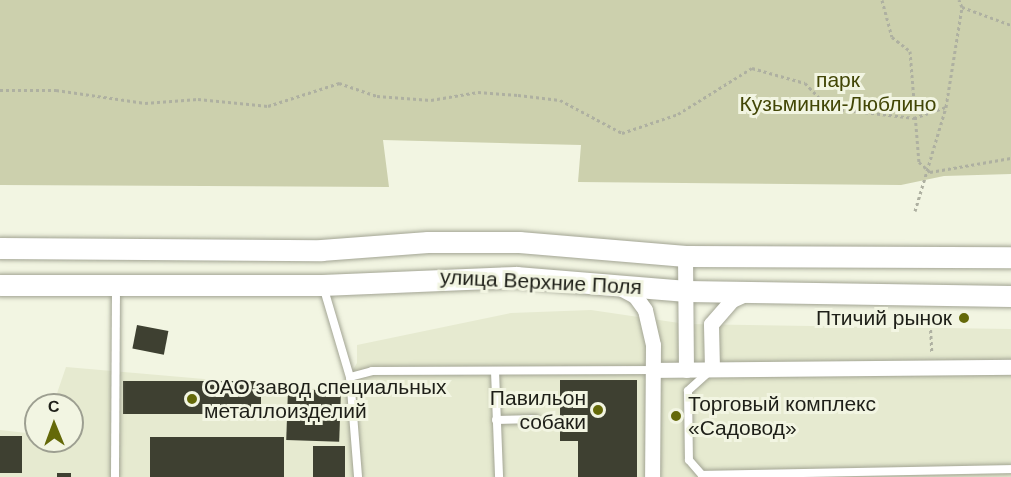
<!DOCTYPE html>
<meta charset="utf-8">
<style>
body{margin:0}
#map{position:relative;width:1011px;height:477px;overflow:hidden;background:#f2f5e2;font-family:Helvetica,sans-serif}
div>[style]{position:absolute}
.built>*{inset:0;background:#e6ead0}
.green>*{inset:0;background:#ccd0ad}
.building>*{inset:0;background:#3e4031;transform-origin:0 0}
.path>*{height:3px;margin-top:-1.5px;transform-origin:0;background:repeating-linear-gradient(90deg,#aeb0a1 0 3px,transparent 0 6px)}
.roads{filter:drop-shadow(0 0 2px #a2a493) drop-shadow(0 0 2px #a2a493)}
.lane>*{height:8px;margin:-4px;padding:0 4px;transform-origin:4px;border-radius:4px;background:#fff}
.street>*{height:15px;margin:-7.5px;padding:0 7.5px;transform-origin:7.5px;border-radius:7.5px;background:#fff}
.secondary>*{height:21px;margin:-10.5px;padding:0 10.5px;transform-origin:10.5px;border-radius:10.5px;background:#fff}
.dots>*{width:16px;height:16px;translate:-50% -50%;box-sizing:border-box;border:3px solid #f2f5e2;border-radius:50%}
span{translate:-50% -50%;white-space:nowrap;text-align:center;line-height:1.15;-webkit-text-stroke:6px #f2f5e2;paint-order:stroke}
.park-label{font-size:21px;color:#424606}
.street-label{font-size:21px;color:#1e1f18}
.poi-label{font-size:21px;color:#1e1f18}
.right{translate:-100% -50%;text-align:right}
.left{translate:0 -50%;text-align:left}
.north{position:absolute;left:24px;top:393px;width:60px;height:60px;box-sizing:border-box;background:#f2f5e2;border:2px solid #9d9f91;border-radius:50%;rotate:359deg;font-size:16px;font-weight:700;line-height:24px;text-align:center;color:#1e1f18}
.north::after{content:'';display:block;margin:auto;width:21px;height:27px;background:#646909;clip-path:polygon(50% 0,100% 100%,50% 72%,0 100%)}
</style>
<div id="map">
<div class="built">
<div style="clip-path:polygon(591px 310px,686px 324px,1011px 329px,1011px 477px,0 477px,0 430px,36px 434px,36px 441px,72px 441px,72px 405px,53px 405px,66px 367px,341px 391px,357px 363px,357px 345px,511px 313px)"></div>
</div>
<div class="green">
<div style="clip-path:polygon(0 0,1011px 0,1011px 174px,944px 176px,901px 185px,578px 182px,581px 145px,383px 140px,389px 187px,0 185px)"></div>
</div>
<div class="building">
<div style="left:137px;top:325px;width:32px;height:24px;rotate:11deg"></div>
<div style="clip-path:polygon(560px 380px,637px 380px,637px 477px,578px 477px,578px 441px,560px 441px)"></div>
<div style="left:261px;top:381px;width:33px;height:138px;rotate:90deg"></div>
<div style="left:288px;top:389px;width:53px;height:51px;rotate:2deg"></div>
<div style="left:0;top:436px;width:22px;height:37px"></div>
<div style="left:150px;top:437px;width:134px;height:40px"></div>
<div style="left:313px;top:446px;width:32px;height:31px"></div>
<div style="left:57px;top:473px;width:14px;height:4px"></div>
</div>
<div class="path">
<div style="left:882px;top:0;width:38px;rotate:75deg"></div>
<div style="left:892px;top:37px;width:23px;rotate:38deg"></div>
<div style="left:910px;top:51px;width:111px;rotate:85.4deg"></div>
<div style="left:919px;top:162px;width:15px;rotate:42deg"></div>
<div style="left:930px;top:172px;width:82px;rotate:-9.8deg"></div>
<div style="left:962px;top:7px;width:52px;rotate:20.2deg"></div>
<div style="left:0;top:90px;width:56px"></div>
<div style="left:56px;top:90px;width:90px;rotate:8.3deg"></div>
<div style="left:145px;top:103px;width:53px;rotate:-4.3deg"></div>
<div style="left:198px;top:99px;width:70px;rotate:5.7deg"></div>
<div style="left:268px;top:106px;width:75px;rotate:-17.9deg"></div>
<div style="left:339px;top:83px;width:40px;rotate:18.9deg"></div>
<div style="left:377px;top:96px;width:54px;rotate:4.2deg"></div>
<div style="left:431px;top:100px;width:48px;rotate:-9.7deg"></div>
<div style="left:478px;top:92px;width:40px;rotate:4.3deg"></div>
<div style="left:518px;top:95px;width:42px;rotate:6.8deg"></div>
<div style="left:560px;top:100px;width:70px;rotate:28deg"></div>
<div style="left:622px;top:133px;width:59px;rotate:-18.7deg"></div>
<div style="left:678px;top:114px;width:87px;rotate:-31.9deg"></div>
<div style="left:752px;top:68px;width:55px;rotate:15.8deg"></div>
<div style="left:805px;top:83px;width:35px;rotate:46deg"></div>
<div style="left:829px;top:108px;width:86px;rotate:6.7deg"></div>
<div style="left:914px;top:118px;width:34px;rotate:-19deg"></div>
<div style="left:915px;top:211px;width:109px;rotate:-73.4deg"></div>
<div style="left:946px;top:107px;width:101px;rotate:-80.9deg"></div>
<div style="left:962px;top:7px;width:8px;rotate:-113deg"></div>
<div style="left:930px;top:318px;width:34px;rotate:87deg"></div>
</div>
<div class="roads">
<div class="lane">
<div style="left:323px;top:286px;width:95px;rotate:73.5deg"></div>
<div style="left:350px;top:377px;width:100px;rotate:85.4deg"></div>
<div style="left:711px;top:370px;width:31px;rotate:138deg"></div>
<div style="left:688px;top:391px;width:69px;rotate:89.2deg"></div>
<div style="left:689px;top:460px;width:20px;rotate:49deg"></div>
<div style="left:702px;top:475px;width:309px;rotate:-1.1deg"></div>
<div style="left:495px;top:371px;width:106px;rotate:87.8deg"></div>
<div style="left:350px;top:377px;width:23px;rotate:-15deg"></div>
<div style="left:372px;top:371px;width:281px;rotate:-0.2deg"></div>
<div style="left:496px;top:420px;width:40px;rotate:-1.4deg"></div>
<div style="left:115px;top:477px;width:190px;rotate:-89.7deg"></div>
</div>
<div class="street">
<div style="left:685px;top:256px;width:114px;rotate:89.5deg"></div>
<div style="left:618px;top:287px;width:19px;rotate:28deg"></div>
<div style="left:635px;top:296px;width:17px;rotate:54deg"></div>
<div style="left:645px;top:310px;width:36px;rotate:77deg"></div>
<div style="left:653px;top:345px;width:132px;rotate:90.4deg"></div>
<div style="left:712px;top:369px;width:45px;rotate:-91.3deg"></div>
<div style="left:711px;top:324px;width:32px;rotate:-49deg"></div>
<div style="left:732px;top:300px;width:14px;rotate:-25deg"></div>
<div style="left:653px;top:370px;width:358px;rotate:-0.5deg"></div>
</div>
<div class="secondary">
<div style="left:0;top:248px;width:321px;rotate:0.4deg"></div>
<div style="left:321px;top:250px;width:107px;rotate:-4.3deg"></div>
<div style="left:428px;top:242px;width:91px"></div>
<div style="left:519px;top:242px;width:167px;rotate:4.8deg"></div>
<div style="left:685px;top:256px;width:326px;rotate:0.2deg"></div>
<div style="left:0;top:285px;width:322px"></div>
<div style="left:322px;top:285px;width:194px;rotate:-2.4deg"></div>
<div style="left:516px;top:277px;width:171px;rotate:4.7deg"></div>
<div style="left:686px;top:291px;width:325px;rotate:0.9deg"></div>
</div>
</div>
<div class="dots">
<div style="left:964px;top:318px;background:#646909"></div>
<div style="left:192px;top:399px;background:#646909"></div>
<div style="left:598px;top:410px;background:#646909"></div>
<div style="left:676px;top:416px;background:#646909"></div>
</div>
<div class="park-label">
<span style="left:838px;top:92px">парк<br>Кузьминки-Люблино</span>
</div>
<div class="street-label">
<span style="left:541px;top:282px;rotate:3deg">улица Верхние Поля</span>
</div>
<div class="poi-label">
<span class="right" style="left:952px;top:318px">Птичий рынок</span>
<span class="left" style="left:204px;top:399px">ОАО завод специальных<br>металлоизделий</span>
<span class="right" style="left:586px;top:410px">Павильон<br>собаки</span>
<span class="left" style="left:688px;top:416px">Торговый комплекс<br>«Садовод»</span>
</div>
<div class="north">С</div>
</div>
